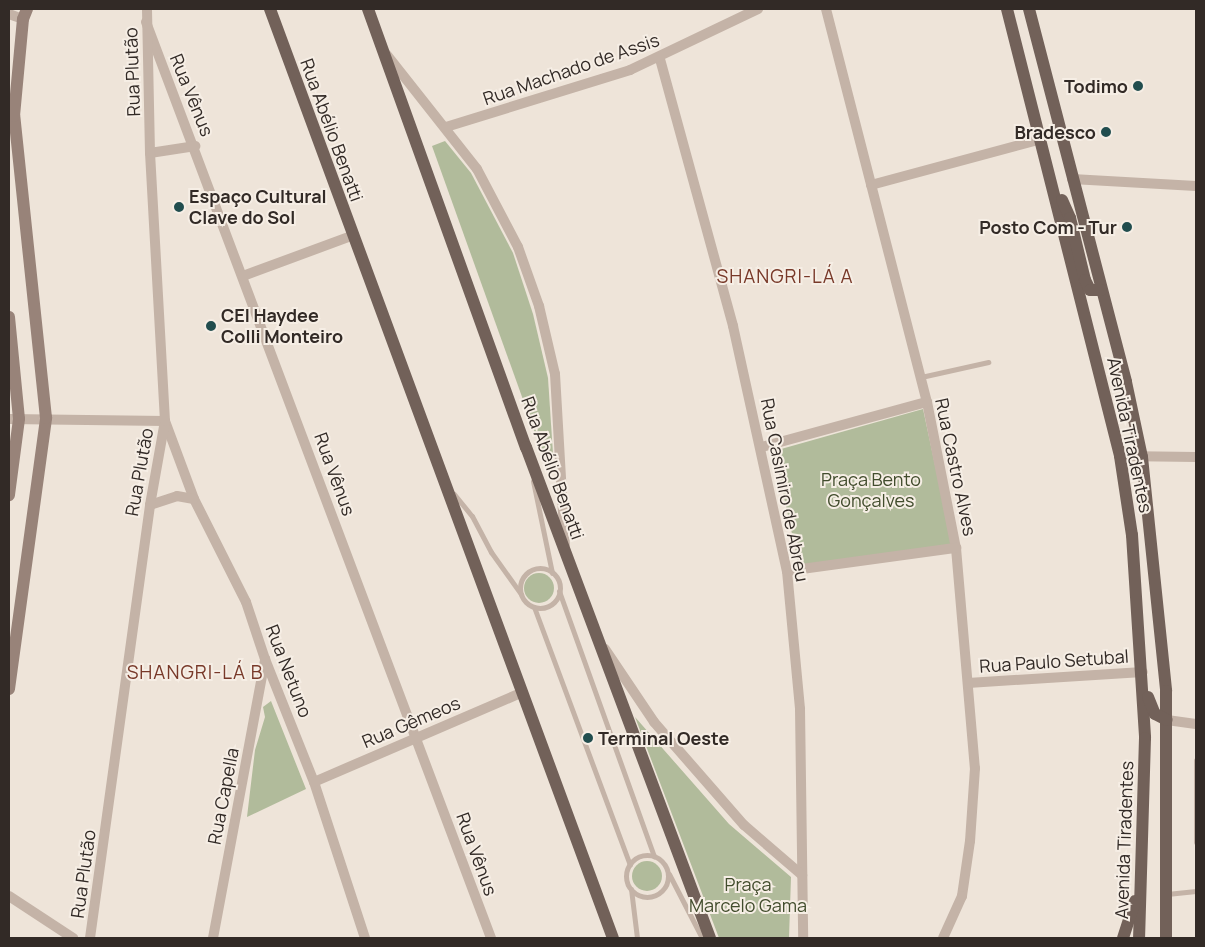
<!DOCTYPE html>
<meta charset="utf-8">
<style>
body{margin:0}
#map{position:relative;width:1205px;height:947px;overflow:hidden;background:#eee4d9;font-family:Manrope,sans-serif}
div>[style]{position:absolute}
.green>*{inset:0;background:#b1bb9b}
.round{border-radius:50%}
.lane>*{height:5px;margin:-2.5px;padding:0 2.5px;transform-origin:2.5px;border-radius:2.5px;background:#c4b3a7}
.lane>.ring{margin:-2.5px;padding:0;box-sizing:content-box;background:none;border:5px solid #c4b3a7;border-radius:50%}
.street>*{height:10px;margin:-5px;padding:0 5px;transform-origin:5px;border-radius:5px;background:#c4b3a7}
.secondary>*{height:12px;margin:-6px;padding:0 6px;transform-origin:6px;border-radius:6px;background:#988379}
.primary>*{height:12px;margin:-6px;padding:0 6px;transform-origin:6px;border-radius:6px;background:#726159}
.dots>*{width:14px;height:14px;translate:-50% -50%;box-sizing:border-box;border:2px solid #f6eee5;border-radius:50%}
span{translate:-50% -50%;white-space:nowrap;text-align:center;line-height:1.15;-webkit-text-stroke:4px #f6eee5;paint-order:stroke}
.street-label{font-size:18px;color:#322a26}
.poi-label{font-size:18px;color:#322a26;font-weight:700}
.right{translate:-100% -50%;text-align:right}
.left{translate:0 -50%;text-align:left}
.park-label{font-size:18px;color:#424d2d}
.neighbourhood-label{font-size:19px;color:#783929;letter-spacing:1px}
.frame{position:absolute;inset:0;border:10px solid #322a26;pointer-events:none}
</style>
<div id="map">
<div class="green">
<div style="clip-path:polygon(445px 141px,471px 173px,513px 253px,533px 314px,548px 378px,553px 454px,545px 461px,432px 146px)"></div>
<div style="clip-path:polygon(923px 409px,952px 544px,799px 566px,774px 451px)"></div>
<div class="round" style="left:524px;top:573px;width:30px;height:30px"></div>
<div style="clip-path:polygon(271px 701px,306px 789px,247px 817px,255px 750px,265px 717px,263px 707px)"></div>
<div style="clip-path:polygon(635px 717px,729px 824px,791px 877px,789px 938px,719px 938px)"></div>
<div class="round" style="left:632px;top:861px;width:30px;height:30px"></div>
</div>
<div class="lane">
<div style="left:921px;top:377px;width:69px;rotate:-12.6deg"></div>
<div style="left:533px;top:481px;width:94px;rotate:78.3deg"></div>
<div style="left:454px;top:494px;width:28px;rotate:51deg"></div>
<div style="left:472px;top:516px;width:41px;rotate:62.2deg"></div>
<div style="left:491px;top:552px;width:52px;rotate:54.5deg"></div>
<div class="ring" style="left:520px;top:568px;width:35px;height:35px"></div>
<div style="left:559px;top:591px;width:282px;rotate:70.3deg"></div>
<div style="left:534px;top:607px;width:275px;rotate:69.6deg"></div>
<div style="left:1196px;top:760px;width:82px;rotate:90deg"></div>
<div class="ring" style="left:626px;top:855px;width:37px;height:37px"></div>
<div style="left:669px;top:874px;width:72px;rotate:62.7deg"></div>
<div style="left:631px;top:889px;width:49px;rotate:83deg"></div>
<div style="left:1167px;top:894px;width:29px;rotate:-6deg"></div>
</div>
<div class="street">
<div style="left:826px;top:9px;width:406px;rotate:75.6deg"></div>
<div style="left:927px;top:402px;width:149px;rotate:78.8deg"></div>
<div style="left:956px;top:548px;width:221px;rotate:85.1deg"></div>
<div style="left:975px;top:768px;width:73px;rotate:93.9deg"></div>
<div style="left:970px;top:841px;width:56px;rotate:98.3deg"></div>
<div style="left:962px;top:896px;width:46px;rotate:114.3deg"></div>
<div style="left:9px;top:14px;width:15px;rotate:20deg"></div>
<div style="left:146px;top:22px;width:979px;rotate:69.36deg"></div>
<div style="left:387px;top:55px;width:145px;rotate:51.7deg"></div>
<div style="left:477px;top:169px;width:88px;rotate:62.3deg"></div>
<div style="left:518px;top:247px;width:63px;rotate:70.4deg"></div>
<div style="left:539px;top:306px;width:70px;rotate:76.8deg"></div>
<div style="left:555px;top:374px;width:171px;rotate:86.7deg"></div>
<div style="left:660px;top:59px;width:277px;rotate:74.7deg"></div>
<div style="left:733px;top:326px;width:251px;rotate:77.6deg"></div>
<div style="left:787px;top:571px;width:139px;rotate:84.6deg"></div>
<div style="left:800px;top:709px;width:229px;rotate:89.2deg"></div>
<div style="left:446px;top:127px;width:193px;rotate:-17.2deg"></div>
<div style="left:630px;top:70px;width:142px;rotate:-25.5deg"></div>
<div style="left:150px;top:153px;width:46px;rotate:-8.8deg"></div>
<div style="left:1072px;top:179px;width:124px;rotate:3.2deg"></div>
<div style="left:871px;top:185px;width:176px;rotate:-15.1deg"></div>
<div style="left:243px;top:276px;width:115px;rotate:-20.3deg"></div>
<div style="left:9px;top:419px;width:156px;rotate:0.7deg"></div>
<div style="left:165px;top:421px;width:83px;rotate:69.6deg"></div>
<div style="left:194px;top:499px;width:115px;rotate:63.2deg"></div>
<div style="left:246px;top:602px;width:60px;rotate:71.6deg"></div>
<div style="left:265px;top:659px;width:132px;rotate:68.3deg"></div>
<div style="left:314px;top:782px;width:164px;rotate:71.9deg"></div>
<div style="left:762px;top:447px;width:171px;rotate:-15.3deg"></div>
<div style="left:1120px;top:456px;width:76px;rotate:0.8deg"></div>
<div style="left:150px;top:505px;width:28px;rotate:-18deg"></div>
<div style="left:177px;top:496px;width:17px;rotate:10deg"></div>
<div style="left:787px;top:571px;width:171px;rotate:-7.8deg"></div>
<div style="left:605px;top:649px;width:88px;rotate:56.1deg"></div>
<div style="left:654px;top:722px;width:137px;rotate:48.9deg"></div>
<div style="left:744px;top:825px;width:77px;rotate:40.8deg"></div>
<div style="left:968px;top:683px;width:175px;rotate:-3.6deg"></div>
<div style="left:1167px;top:720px;width:29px;rotate:8deg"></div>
<div style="left:314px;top:782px;width:225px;rotate:-23.3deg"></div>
<div style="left:9px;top:896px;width:77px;rotate:33.3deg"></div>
<div style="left:90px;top:938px;width:437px;rotate:-82.1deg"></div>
<div style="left:150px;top:505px;width:85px;rotate:-79.9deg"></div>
<div style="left:165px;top:421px;width:268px;rotate:-93.2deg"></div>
<div style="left:150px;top:153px;width:144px;rotate:-91.2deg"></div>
<div style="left:213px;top:938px;width:284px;rotate:-79.4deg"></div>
</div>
<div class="secondary">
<div style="left:9px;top:317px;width:102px;rotate:84.4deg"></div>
<div style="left:19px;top:419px;width:77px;rotate:97.5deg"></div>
<div style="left:9px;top:689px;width:274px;rotate:-82.2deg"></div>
<div style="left:46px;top:418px;width:304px;rotate:-96deg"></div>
<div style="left:14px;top:116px;width:97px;rotate:-84.7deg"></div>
<div style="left:23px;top:19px;width:11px;rotate:-68deg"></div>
</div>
<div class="primary">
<div style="left:270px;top:9px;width:990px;rotate:69.74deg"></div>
<div style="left:368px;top:9px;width:466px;rotate:70.2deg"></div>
<div style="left:526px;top:447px;width:524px;rotate:69.46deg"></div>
<div style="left:1007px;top:9px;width:461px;rotate:75.8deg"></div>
<div style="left:1120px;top:456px;width:80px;rotate:81.4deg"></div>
<div style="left:1132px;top:535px;width:203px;rotate:86.3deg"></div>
<div style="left:1145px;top:738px;width:200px;rotate:91.7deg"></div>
<div style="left:1029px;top:9px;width:385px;rotate:75.4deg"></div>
<div style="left:1126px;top:382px;width:77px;rotate:78deg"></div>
<div style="left:1142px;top:457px;width:235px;rotate:84.1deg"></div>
<div style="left:1166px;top:691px;width:247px;rotate:90deg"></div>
<div style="left:1062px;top:200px;width:20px;rotate:66deg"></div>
<div style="left:1070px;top:218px;width:64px;rotate:76.4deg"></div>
<div style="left:1085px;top:280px;width:11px;rotate:63deg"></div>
<div style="left:1090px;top:290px;width:11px"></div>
<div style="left:1148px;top:697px;width:18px;rotate:68deg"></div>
<div style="left:1155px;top:714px;width:13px;rotate:27deg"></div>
<div style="left:1123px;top:938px;width:39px;rotate:-72deg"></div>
</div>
<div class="dots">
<div style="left:1138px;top:86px;background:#214d4e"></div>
<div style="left:1106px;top:132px;background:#214d4e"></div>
<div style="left:179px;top:207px;background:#214d4e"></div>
<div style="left:1127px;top:227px;background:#214d4e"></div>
<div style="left:211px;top:326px;background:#214d4e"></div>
<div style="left:588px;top:738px;background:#214d4e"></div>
</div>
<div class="street-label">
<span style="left:571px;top:69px;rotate:-19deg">Rua Machado de Assis</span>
<span style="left:132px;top:72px;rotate:-92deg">Rua Plutão</span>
<span style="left:192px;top:95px;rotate:68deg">Rua Vênus</span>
<span style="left:332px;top:130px;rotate:70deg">Rua Abélio Benatti</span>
<span style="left:1130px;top:435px;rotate:78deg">Avenida Tiradentes</span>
<span style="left:956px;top:467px;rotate:78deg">Rua Castro Alves</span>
<span style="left:553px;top:468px;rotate:70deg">Rua Abélio Benatti</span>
<span style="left:139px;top:472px;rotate:-80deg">Rua Plutão</span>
<span style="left:335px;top:474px;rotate:70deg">Rua Vênus</span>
<span style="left:785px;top:490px;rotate:79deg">Rua Casimiro de Abreu</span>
<span style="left:1054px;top:661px;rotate:-4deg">Rua Paulo Setubal</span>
<span style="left:289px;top:671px;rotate:69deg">Rua Netuno</span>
<span style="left:411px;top:722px;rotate:-23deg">Rua Gêmeos</span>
<span style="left:223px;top:796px;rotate:-79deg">Rua Capella</span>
<span style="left:1124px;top:840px;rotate:-88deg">Avenida Tiradentes</span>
<span style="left:477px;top:854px;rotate:70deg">Rua Vênus</span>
<span style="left:83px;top:874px;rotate:-82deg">Rua Plutão</span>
</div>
<div class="poi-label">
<span class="right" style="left:1128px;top:86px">Todimo</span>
<span class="right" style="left:1096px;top:132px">Bradesco</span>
<span class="left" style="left:189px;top:207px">Espaço Cultural<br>Clave do Sol</span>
<span class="right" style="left:1117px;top:227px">Posto Com - Tur</span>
<span class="left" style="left:221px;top:326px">CEI Haydee<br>Colli Monteiro</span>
<span class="left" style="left:598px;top:738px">Terminal Oeste</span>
</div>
<div class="park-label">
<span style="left:871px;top:490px">Praça Bento<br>Gonçalves</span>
<span style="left:748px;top:895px">Praça<br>Marcelo Gama</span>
</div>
<div class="neighbourhood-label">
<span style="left:785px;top:277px">SHANGRI-LÁ A</span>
<span style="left:195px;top:673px">SHANGRI-LÁ B</span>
</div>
<div class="frame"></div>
</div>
